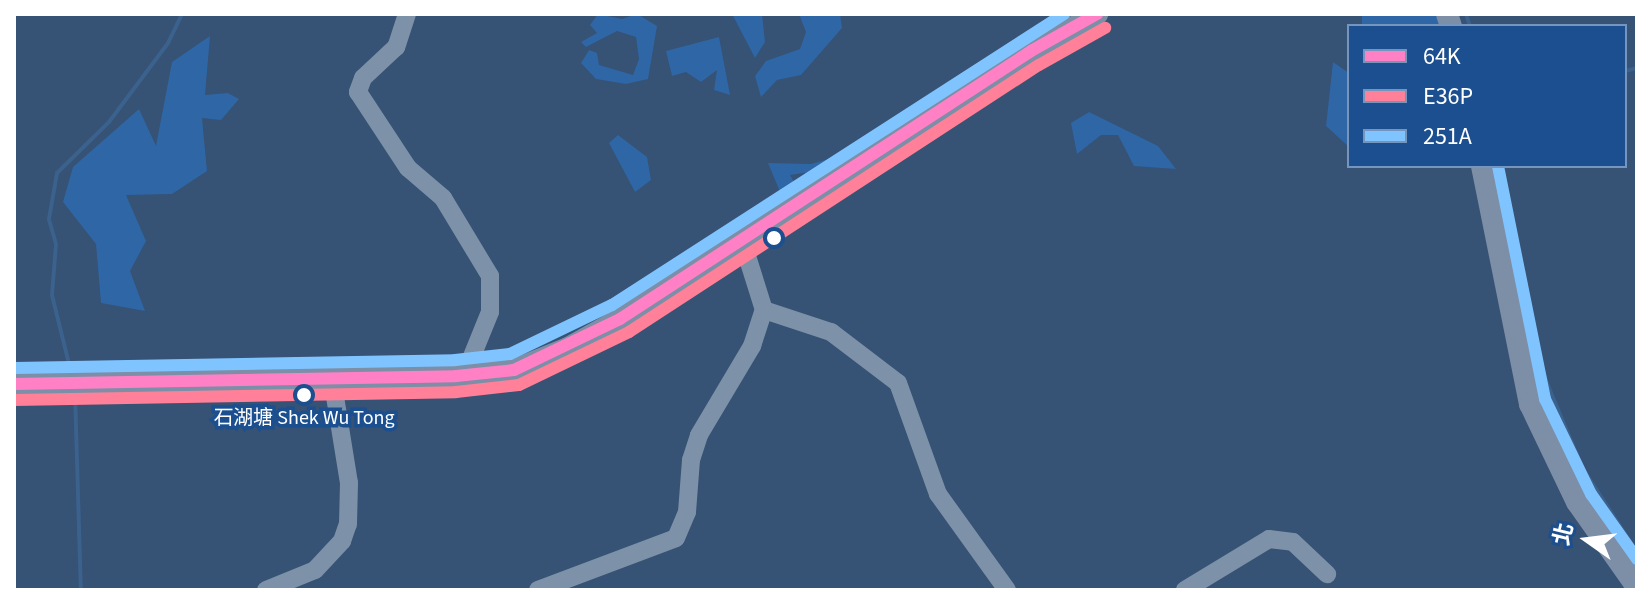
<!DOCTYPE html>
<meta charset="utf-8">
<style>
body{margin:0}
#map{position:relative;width:1651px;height:604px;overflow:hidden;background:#365274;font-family:"Source Sans 3","Noto Sans TC",sans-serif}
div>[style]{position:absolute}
.green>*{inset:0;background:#2f66a5;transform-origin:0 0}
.stream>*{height:4px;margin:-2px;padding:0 2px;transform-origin:2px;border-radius:2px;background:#3b618d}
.minor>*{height:18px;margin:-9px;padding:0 9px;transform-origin:9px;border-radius:9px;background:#7d92a8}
.major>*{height:22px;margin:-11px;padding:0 11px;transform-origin:11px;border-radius:11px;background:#7d8ea7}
.bus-1>*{height:12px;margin:-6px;padding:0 6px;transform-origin:6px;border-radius:6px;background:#ff80c5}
.bus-2>*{height:12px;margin:-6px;padding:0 6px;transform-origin:6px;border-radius:6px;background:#ff8098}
.bus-3>*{height:12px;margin:-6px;padding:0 6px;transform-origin:6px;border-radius:6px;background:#80c4ff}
.dots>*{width:22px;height:22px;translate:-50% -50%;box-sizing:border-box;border:4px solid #1b4f8f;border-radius:50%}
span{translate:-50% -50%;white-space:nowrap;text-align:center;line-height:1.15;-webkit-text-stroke:7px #1b4f8f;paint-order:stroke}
.bus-label{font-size:20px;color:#fff}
.frame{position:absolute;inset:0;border:16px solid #fff;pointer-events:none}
.legend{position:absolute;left:1347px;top:24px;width:280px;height:144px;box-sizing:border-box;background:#1b4f8f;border:2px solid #7695bc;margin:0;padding:10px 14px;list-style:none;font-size:24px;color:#fff}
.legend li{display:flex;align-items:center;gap:16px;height:40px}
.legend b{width:40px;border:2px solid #7695bc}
.north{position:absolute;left:1547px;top:500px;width:80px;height:80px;-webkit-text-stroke:6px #1b4f8f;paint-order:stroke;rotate:284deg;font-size:22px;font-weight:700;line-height:32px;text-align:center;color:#fff}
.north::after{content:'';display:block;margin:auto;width:28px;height:36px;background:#fff;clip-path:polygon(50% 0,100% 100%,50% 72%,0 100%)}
</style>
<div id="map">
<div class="green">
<div style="clip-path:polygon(598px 14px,622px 19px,637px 14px,657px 26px,648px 79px,626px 84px,596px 79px,581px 63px,589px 50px,597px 53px,599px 65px,633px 75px,639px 59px,636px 37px,617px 31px,586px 47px,581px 42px,597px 33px,590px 25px)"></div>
<div style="clip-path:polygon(732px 14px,762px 14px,765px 42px,755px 58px)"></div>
<div style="clip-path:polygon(799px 14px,840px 14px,842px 28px,801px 75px,777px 80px,761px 97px,755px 76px,766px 61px,800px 49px,806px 32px)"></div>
<div style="left:1362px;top:14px;width:77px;height:13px"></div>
<div style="clip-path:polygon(210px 36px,205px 95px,228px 93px,239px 99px,221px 120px,202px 118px,207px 171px,172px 194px,126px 195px,146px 241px,130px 271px,145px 311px,101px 303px,96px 244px,63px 202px,73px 167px,139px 109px,156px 146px,172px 62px)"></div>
<div style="clip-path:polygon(719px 37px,730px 95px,714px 90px,717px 70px,701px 82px,686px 72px,672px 76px,666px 51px)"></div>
<div style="clip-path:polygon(1333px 62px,1349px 73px,1349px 147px,1326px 126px)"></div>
<div style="clip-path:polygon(1089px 112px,1158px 146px,1176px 169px,1134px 166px,1118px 135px,1101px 135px,1077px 154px,1071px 123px)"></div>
<div style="clip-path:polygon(618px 135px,647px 157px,651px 180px,635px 192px,609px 143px)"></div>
<div style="clip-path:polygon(836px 157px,843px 167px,790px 175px,798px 189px,781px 194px,768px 163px,811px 164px)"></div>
</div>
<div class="stream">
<div style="left:1466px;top:14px;width:13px;rotate:72deg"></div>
<div style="left:1625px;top:71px;width:12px;rotate:-14deg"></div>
<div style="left:1498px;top:166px;width:147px;rotate:79.5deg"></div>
<div style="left:1525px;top:311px;width:73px;rotate:73.3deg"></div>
<div style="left:1546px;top:381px;width:95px;rotate:67.2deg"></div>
<div style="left:1583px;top:469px;width:99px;rotate:57deg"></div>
<div style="left:71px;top:372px;width:79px;rotate:-103.9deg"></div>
<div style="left:52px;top:295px;width:51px;rotate:-85.5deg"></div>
<div style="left:56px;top:244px;width:26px;rotate:-106deg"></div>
<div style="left:49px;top:219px;width:47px;rotate:-80.1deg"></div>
<div style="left:57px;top:173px;width:73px;rotate:-44.4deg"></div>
<div style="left:109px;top:122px;width:99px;rotate:-53.2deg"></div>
<div style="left:168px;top:43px;width:32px;rotate:-64deg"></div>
<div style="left:75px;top:393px;width:197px;rotate:88.3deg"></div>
</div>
<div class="minor">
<div style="left:407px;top:14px;width:35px;rotate:108deg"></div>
<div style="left:396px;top:47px;width:45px;rotate:136.8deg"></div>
<div style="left:363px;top:78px;width:15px;rotate:110deg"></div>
<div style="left:358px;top:92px;width:91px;rotate:56.7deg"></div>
<div style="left:408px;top:168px;width:46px;rotate:40.6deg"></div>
<div style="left:443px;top:198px;width:91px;rotate:58.9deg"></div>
<div style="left:490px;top:276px;width:36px;rotate:90deg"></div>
<div style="left:490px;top:312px;width:69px;rotate:112.1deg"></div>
<div style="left:742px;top:240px;width:73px;rotate:72.6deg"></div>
<div style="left:764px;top:310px;width:71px;rotate:18.2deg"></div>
<div style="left:831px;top:332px;width:84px;rotate:37.3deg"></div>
<div style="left:898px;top:383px;width:118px;rotate:70.2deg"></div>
<div style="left:938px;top:494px;width:118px;rotate:54.3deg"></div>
<div style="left:266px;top:590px;width:53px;rotate:-22.2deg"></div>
<div style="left:315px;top:570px;width:40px;rotate:-47deg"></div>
<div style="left:342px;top:541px;width:18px;rotate:-71deg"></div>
<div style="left:348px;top:524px;width:41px;rotate:-88.6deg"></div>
<div style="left:349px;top:483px;width:106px;rotate:-99.2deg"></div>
<div style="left:538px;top:590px;width:147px;rotate:-20.6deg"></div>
<div style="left:676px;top:538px;width:28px;rotate:-67deg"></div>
<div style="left:687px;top:512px;width:52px;rotate:-85.6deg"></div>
<div style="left:691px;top:460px;width:26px;rotate:-72deg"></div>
<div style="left:699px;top:435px;width:104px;rotate:-59.2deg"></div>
<div style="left:752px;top:346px;width:38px;rotate:-72deg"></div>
<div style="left:1185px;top:590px;width:98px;rotate:-31.3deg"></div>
<div style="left:1269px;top:539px;width:24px;rotate:7deg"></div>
<div style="left:1293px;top:542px;width:47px;rotate:43.3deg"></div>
</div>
<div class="major">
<div style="left:1447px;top:14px;width:13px;rotate:72deg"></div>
<div style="left:1482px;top:166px;width:243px;rotate:78.6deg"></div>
<div style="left:1530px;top:404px;width:109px;rotate:64.4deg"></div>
<div style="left:1577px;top:502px;width:104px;rotate:54.8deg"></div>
<div style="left:14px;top:384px;width:442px;rotate:-1deg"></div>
<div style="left:456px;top:376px;width:58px;rotate:-5.9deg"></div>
<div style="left:514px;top:370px;width:58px;rotate:-22.2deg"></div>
<div style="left:568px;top:348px;width:60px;rotate:-29.1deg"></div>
<div style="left:620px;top:319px;width:491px;rotate:-33.1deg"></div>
<div style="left:1031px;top:51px;width:76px;rotate:-29.3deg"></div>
</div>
<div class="bus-1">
<div style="left:14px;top:384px;width:442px;rotate:-1deg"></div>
<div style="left:456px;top:376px;width:58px;rotate:-5.9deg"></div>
<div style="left:514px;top:370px;width:118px;rotate:-25.7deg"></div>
<div style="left:620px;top:319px;width:491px;rotate:-33.1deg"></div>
<div style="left:1031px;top:51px;width:76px;rotate:-29.3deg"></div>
</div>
<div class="bus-2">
<div style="left:14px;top:400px;width:442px;rotate:-1deg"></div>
<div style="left:456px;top:392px;width:63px;rotate:-6.3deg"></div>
<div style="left:519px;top:385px;width:122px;rotate:-25.7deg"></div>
<div style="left:629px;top:332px;width:489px;rotate:-33.1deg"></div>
<div style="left:1039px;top:65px;width:76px;rotate:-29.3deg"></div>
</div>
<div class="bus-3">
<div style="left:1498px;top:166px;width:238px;rotate:78.6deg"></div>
<div style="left:1545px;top:399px;width:106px;rotate:64.2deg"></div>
<div style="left:1591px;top:494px;width:80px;rotate:54.7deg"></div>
<div style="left:14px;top:368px;width:441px;rotate:-1deg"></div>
<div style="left:455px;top:360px;width:55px;rotate:-6.2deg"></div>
<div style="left:510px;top:354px;width:113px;rotate:-25.7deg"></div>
<div style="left:612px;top:305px;width:538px;rotate:-32.77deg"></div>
</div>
<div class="dots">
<div style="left:774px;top:238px;background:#fff"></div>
<div style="left:304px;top:395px;background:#fff"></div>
</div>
<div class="bus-label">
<span style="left:304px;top:418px">石湖塘 Shek Wu Tong</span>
</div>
<div class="frame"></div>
<ul class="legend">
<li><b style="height:10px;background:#ff80c5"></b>64K</li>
<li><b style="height:10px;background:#ff8098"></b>E36P</li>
<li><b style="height:10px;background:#80c4ff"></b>251A</li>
</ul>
<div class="north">北</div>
</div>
